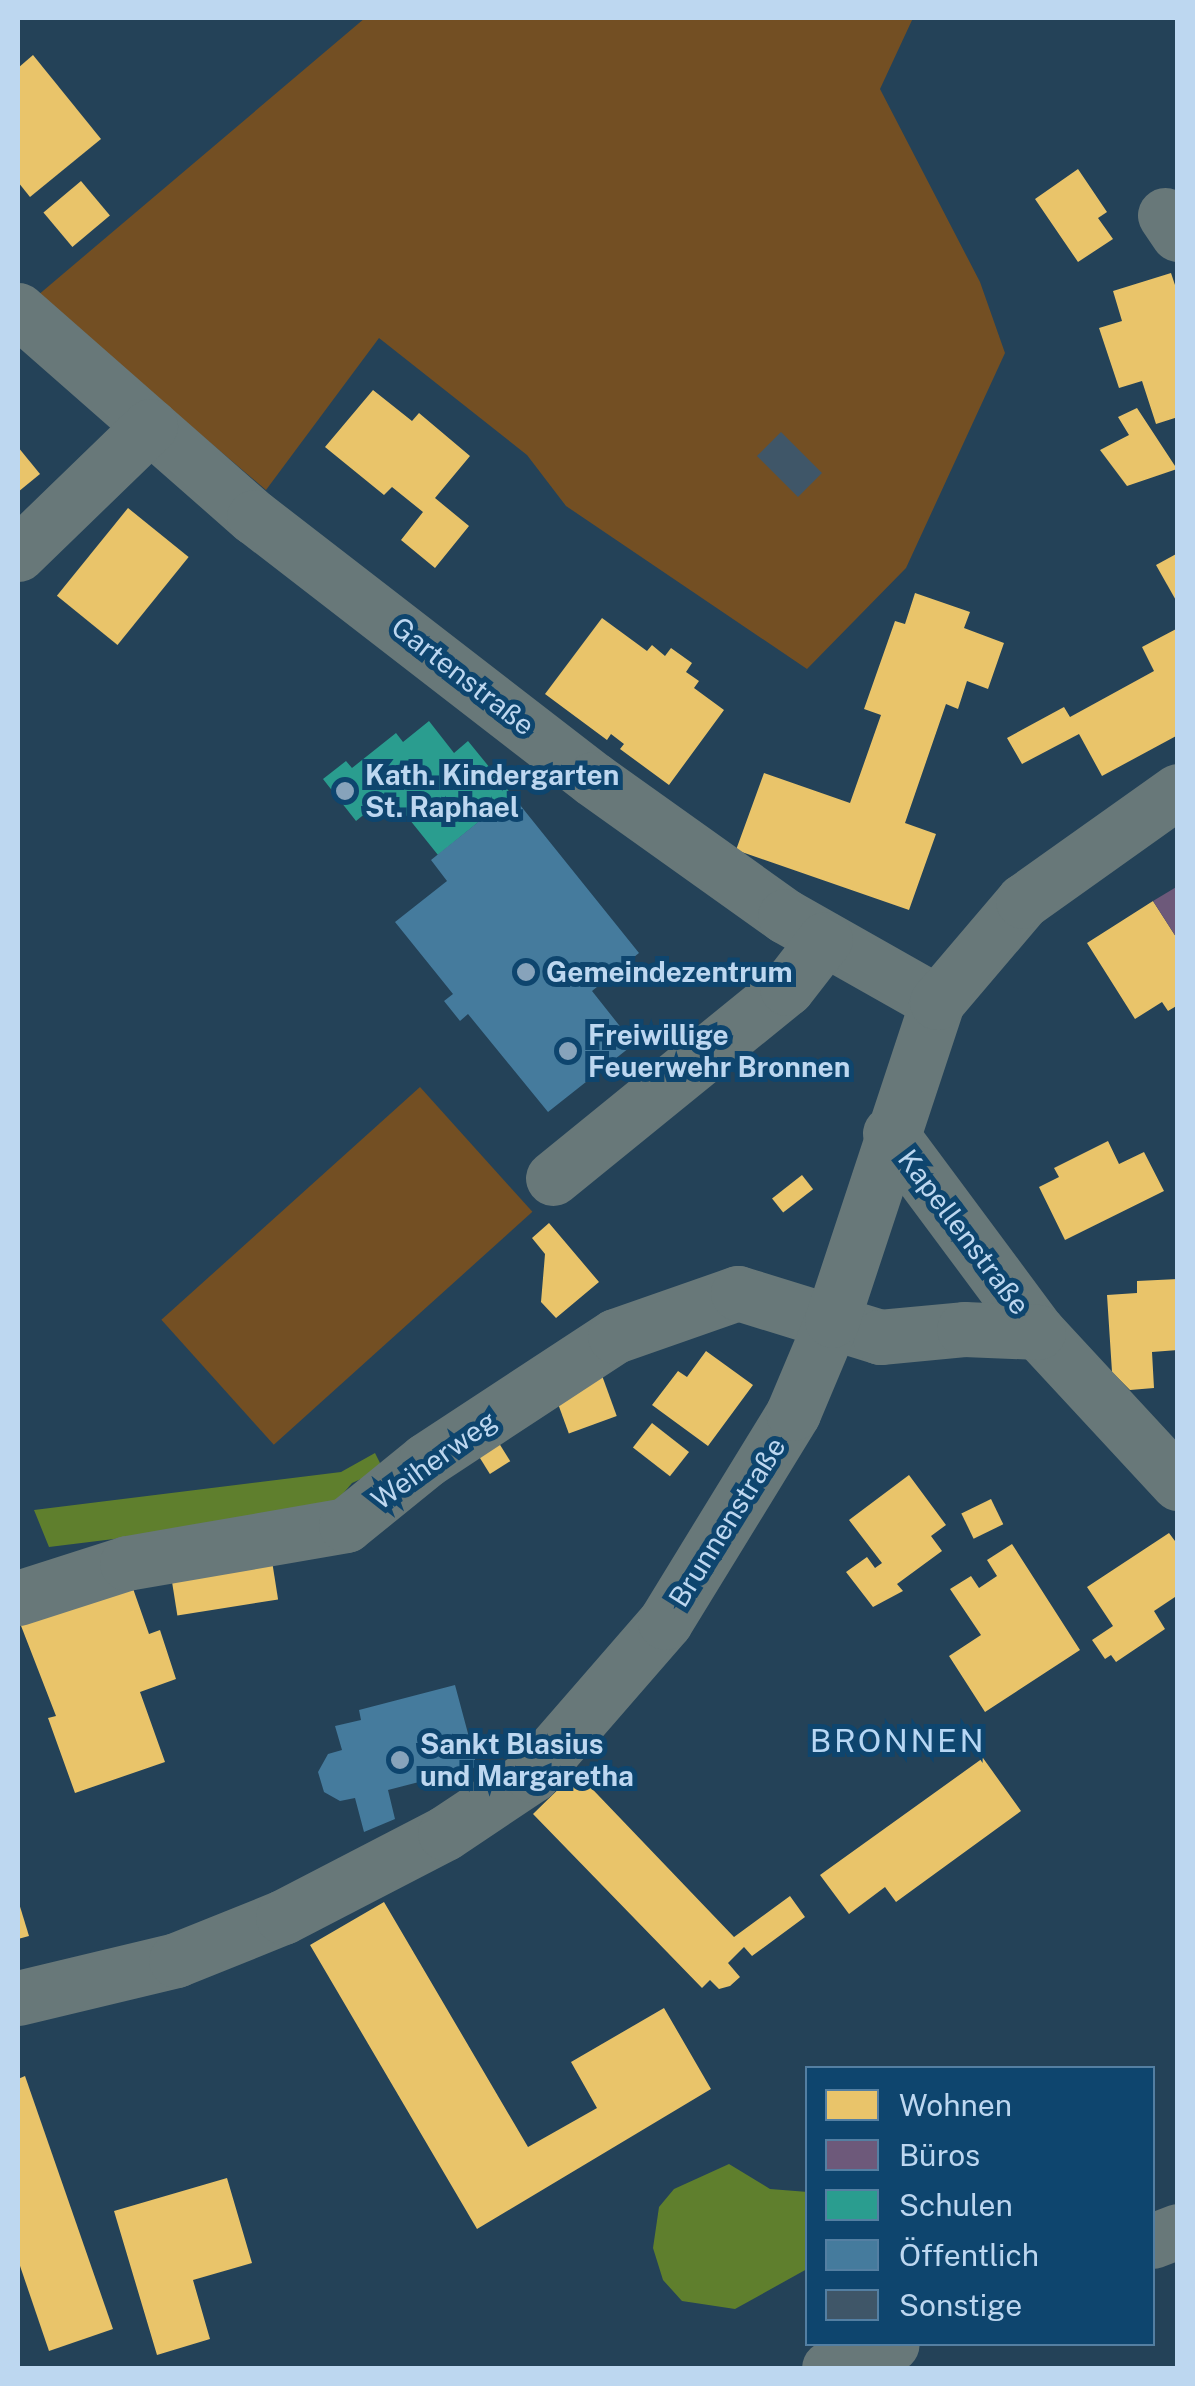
<!DOCTYPE html>
<meta charset="utf-8">
<style>
body{margin:0}
#map{position:relative;width:1195px;height:2386px;overflow:hidden;background:#244258;font-family:"Public Sans",sans-serif}
div>[style]{position:absolute}
.green>*{inset:0;background:#734f23;transform-origin:0 0}
.water>*{inset:0;background:#5f7f2d}
.homes>*{inset:0;background:#e9c46a;transform-origin:0 0}
.offices>*{inset:0;background:#6d597a}
.schools>*{inset:0;background:#2a9d8f}
.public>*{inset:0;background:#457b9d}
.building>*{inset:0;background:#3f5668;transform-origin:0 0}
.minor>*{height:55px;margin:-27.5px;padding:0 27.5px;transform-origin:27.5px;border-radius:27.5px;background:#687879}
.dots>*{width:28px;height:28px;translate:-50% -50%;box-sizing:border-box;border:5px solid #0e456e;border-radius:50%}
span{translate:-50% -50%;white-space:nowrap;text-align:center;line-height:1.15;-webkit-text-stroke:10px #0e456e;paint-order:stroke}
.street-label{font-size:28px;color:#bdd7f0}
.poi-label{font-size:28px;color:#bdd7f0;font-weight:700}
.left{translate:0 -50%;text-align:left}
.quarter-label{font-size:32px;color:#b7d7f4;letter-spacing:2.5px}
.frame{position:absolute;inset:0;border:20px solid #bdd7f0;pointer-events:none}
.legend{position:absolute;left:805px;top:2066px;width:350px;height:280px;box-sizing:border-box;background:#0e456e;border:2px solid #547fa2;margin:0;padding:12px 18px;list-style:none;font-size:30px;color:#bdd7f0}
.legend li{display:flex;align-items:center;gap:20px;height:50px}
.legend b{width:50px;border:2px solid #547fa2}
</style>
<div id="map">
<div class="green">
<div style="clip-path:polygon(365px 18px,913px 18px,880px 89px,980px 282px,1005px 353px,906px 568px,807px 669px,566px 506px,527px 455px,379px 338px,266px 490px,37px 296px)"></div>
<div style="left:420px;top:1087px;width:168px;height:348px;rotate:48deg"></div>
</div>
<div class="water">
<div style="clip-path:polygon(375px 1453px,383px 1469px,352px 1483px,335px 1503px,195px 1529px,49px 1547px,34px 1510px,341px 1472px)"></div>
<div style="clip-path:polygon(729px 2164px,770px 2189px,808px 2192px,807px 2269px,735px 2309px,682px 2301px,663px 2280px,653px 2248px,659px 2207px,674px 2189px)"></div>
</div>
<div class="homes">
<div style="clip-path:polygon(33px 55px,101px 139px,30px 197px,18px 182px,18px 68px)"></div>
<div style="clip-path:polygon(1078px 169px,1107px 212px,1098px 218px,1113px 239px,1078px 262px,1035px 199px)"></div>
<div style="left:81px;top:181px;width:45px;height:49px;rotate:50deg"></div>
<div style="clip-path:polygon(1171px 273px,1178px 294px,1178px 417px,1156px 424px,1142px 381px,1119px 388px,1099px 328px,1122px 321px,1113px 291px)"></div>
<div style="clip-path:polygon(373px 390px,412px 421px,419px 413px,470px 456px,435px 498px,469px 526px,435px 568px,401px 540px,423px 512px,392px 487px,384px 495px,325px 447px)"></div>
<div style="clip-path:polygon(1137px 408px,1177px 469px,1127px 486px,1100px 450px,1129px 435px,1118px 417px)"></div>
<div style="clip-path:polygon(18px 447px,40px 474px,18px 492px)"></div>
<div style="left:128px;top:508px;width:78px;height:113px;rotate:39deg"></div>
<div style="clip-path:polygon(1178px 553px,1178px 604px,1156px 565px)"></div>
<div style="clip-path:polygon(915px 593px,970px 612px,964px 628px,1004px 643px,988px 689px,967px 681px,958px 709px,946px 704px,905px 823px,936px 834px,909px 910px,736px 850px,764px 773px,850px 803px,881px 715px,864px 709px,895px 621px,905px 624px)"></div>
<div style="clip-path:polygon(602px 618px,647px 651px,652px 645px,665px 656px,671px 648px,692px 663px,686px 672px,699px 681px,694px 688px,724px 710px,669px 785px,620px 749px,624px 744px,611px 734px,607px 740px,545px 694px)"></div>
<div style="clip-path:polygon(1178px 628px,1178px 735px,1102px 776px,1079px 734px,1022px 764px,1007px 738px,1064px 707px,1070px 717px,1154px 671px,1142px 647px)"></div>
<div style="clip-path:polygon(1153px 901px,1178px 940px,1178px 1005px,1168px 1011px,1162px 1002px,1135px 1019px,1087px 943px)"></div>
<div style="clip-path:polygon(1108px 1141px,1119px 1164px,1144px 1152px,1164px 1191px,1065px 1240px,1039px 1187px,1059px 1177px,1054px 1168px)"></div>
<div style="left:802px;top:1175px;width:18px;height:38px;rotate:52deg"></div>
<div style="clip-path:polygon(549px 1223px,599px 1282px,556px 1318px,541px 1302px,545px 1254px,532px 1238px)"></div>
<div style="clip-path:polygon(1178px 1279px,1178px 1350px,1152px 1352px,1154px 1388px,1130px 1390px,1112px 1372px,1107px 1295px,1137px 1293px,1137px 1281px)"></div>
<div style="clip-path:polygon(706px 1351px,753px 1385px,708px 1446px,652px 1405px,678px 1371px,687px 1377px)"></div>
<div style="left:600px;top:1370px;width:49px;height:51px;rotate:70deg"></div>
<div style="left:652px;top:1423px;width:47px;height:31px;rotate:38deg"></div>
<div style="left:497px;top:1440px;width:25px;height:24px;rotate:58deg"></div>
<div style="clip-path:polygon(909px 1475px,946px 1525px,931px 1536px,942px 1551px,897px 1584px,903px 1591px,873px 1607px,846px 1572px,867px 1557px,875px 1568px,882px 1563px,849px 1520px)"></div>
<div style="left:991px;top:1499px;width:28px;height:33px;rotate:64deg"></div>
<div style="clip-path:polygon(1169px 1533px,1178px 1545px,1178px 1595px,1154px 1611px,1165px 1629px,1116px 1662px,1111px 1655px,1105px 1659px,1092px 1640px,1113px 1626px,1087px 1587px)"></div>
<div style="clip-path:polygon(1012px 1544px,1080px 1650px,985px 1712px,949px 1656px,981px 1635px,950px 1589px,971px 1576px,979px 1588px,997px 1576px,987px 1560px)"></div>
<div style="left:272px;top:1561px;width:39px;height:102px;rotate:81deg"></div>
<div style="clip-path:polygon(130px 1580px,149px 1634px,160px 1630px,176px 1679px,140px 1692px,165px 1762px,75px 1793px,48px 1718px,56px 1716px,18px 1618px)"></div>
<div style="clip-path:polygon(983px 1758px,1021px 1811px,896px 1902px,885px 1887px,849px 1914px,820px 1875px)"></div>
<div style="clip-path:polygon(576px 1772px,734px 1937px,790px 1896px,805px 1917px,752px 1956px,744px 1947px,728px 1963px,740px 1977px,730px 1986px,719px 1989px,710px 1980px,702px 1988px,533px 1814px)"></div>
<div style="clip-path:polygon(18px 1900px,29px 1936px,18px 1939px)"></div>
<div style="clip-path:polygon(384px 1902px,528px 2147px,597px 2108px,571px 2062px,664px 2008px,711px 2089px,477px 2229px,310px 1945px)"></div>
<div style="clip-path:polygon(25px 2076px,113px 2329px,49px 2351px,18px 2260px,18px 2079px)"></div>
<div style="clip-path:polygon(227px 2178px,252px 2263px,193px 2280px,210px 2339px,157px 2355px,114px 2211px)"></div>
</div>
<div class="offices">
<div style="clip-path:polygon(1178px 886px,1178px 940px,1153px 901px)"></div>
</div>
<div class="schools">
<div style="clip-path:polygon(429px 721px,454px 753px,468px 741px,512px 795px,438px 855px,389px 794px,356px 821px,323px 779px,346px 761px,352px 768px,396px 733px,403px 742px)"></div>
</div>
<div class="public">
<div style="clip-path:polygon(512px 795px,639px 953px,592px 991px,634px 1044px,548px 1112px,468px 1014px,460px 1021px,444px 1001px,453px 994px,395px 922px,447px 881px,431px 860px)"></div>
<div style="clip-path:polygon(455px 1685px,477px 1767px,388px 1790px,395px 1819px,364px 1832px,355px 1798px,340px 1801px,324px 1792px,318px 1772px,328px 1754px,342px 1750px,335px 1726px,361px 1720px,359px 1710px)"></div>
</div>
<div class="building">
<div style="left:781px;top:432px;width:58px;height:34px;rotate:45deg"></div>
</div>
<div class="minor">
<div style="left:1165px;top:215px;width:23px;rotate:56deg"></div>
<div style="left:18px;top:310px;width:314px;rotate:41.3deg"></div>
<div style="left:254px;top:517px;width:428px;rotate:37.7deg"></div>
<div style="left:593px;top:779px;width:236px;rotate:35.5deg"></div>
<div style="left:785px;top:916px;width:175px;rotate:29.5deg"></div>
<div style="left:18px;top:554px;width:184px;rotate:-44.1deg"></div>
<div style="left:890px;top:1133px;width:248px;rotate:53.4deg"></div>
<div style="left:1038px;top:1332px;width:206px;rotate:47.2deg"></div>
<div style="left:553px;top:1178px;width:301px;rotate:-39.1deg"></div>
<div style="left:787px;top:988px;width:62px;rotate:-52.2deg"></div>
<div style="left:18px;top:1598px;width:114px;rotate:-17.8deg"></div>
<div style="left:127px;top:1563px;width:222px;rotate:-9.8deg"></div>
<div style="left:346px;top:1525px;width:103px;rotate:-39.1deg"></div>
<div style="left:426px;top:1460px;width:226px;rotate:-33.3deg"></div>
<div style="left:615px;top:1336px;width:130px;rotate:-19.3deg"></div>
<div style="left:738px;top:1293px;width:149px;rotate:17.2deg"></div>
<div style="left:880px;top:1337px;width:84px;rotate:-5.4deg"></div>
<div style="left:964px;top:1329px;width:74px;rotate:2.3deg"></div>
<div style="left:18px;top:1998px;width:163px;rotate:-13.5deg"></div>
<div style="left:176px;top:1960px;width:115px;rotate:-21.9deg"></div>
<div style="left:283px;top:1917px;width:182px;rotate:-27.4deg"></div>
<div style="left:445px;top:1833px;width:105px;rotate:-33.7deg"></div>
<div style="left:532px;top:1775px;width:203px;rotate:-49deg"></div>
<div style="left:665px;top:1622px;width:245px;rotate:-58.5deg"></div>
<div style="left:793px;top:1413px;width:101px;rotate:-67.2deg"></div>
<div style="left:832px;top:1320px;width:335px;rotate:-71.7deg"></div>
<div style="left:937px;top:1002px;width:133px;rotate:-49.6deg"></div>
<div style="left:1023px;top:901px;width:190px;rotate:-35.4deg"></div>
<div style="left:1152px;top:2241px;width:28px;rotate:-21deg"></div>
<div style="left:829px;top:2368px;width:67px;rotate:-20.9deg"></div>
</div>
<div class="dots">
<div style="left:345px;top:791px;background:#87a3bb"></div>
<div style="left:526px;top:972px;background:#87a3bb"></div>
<div style="left:568px;top:1051px;background:#87a3bb"></div>
<div style="left:400px;top:1760px;background:#87a3bb"></div>
</div>
<div class="street-label">
<span style="left:463px;top:676px;rotate:38deg">Gartenstraße</span>
<span style="left:964px;top:1232px;rotate:53deg">Kapellenstraße</span>
<span style="left:434px;top:1460px;rotate:-36deg">Weiherweg</span>
<span style="left:727px;top:1522px;rotate:-58deg">Brunnenstraße</span>
</div>
<div class="poi-label">
<span class="left" style="left:365px;top:791px">Kath. Kindergarten<br>St. Raphael</span>
<span class="left" style="left:546px;top:972px">Gemeindezentrum</span>
<span class="left" style="left:588px;top:1051px">Freiwillige<br>Feuerwehr Bronnen</span>
<span class="left" style="left:420px;top:1760px">Sankt Blasius<br>und Margaretha</span>
</div>
<div class="quarter-label">
<span style="left:898px;top:1741px">BRONNEN</span>
</div>
<div class="frame"></div>
<ul class="legend">
<li><b style="height:28px;background:#e9c46a"></b>Wohnen</li>
<li><b style="height:28px;background:#6d597a"></b>Büros</li>
<li><b style="height:28px;background:#2a9d8f"></b>Schulen</li>
<li><b style="height:28px;background:#457b9d"></b>Öffentlich</li>
<li><b style="height:28px;background:#3f5668"></b>Sonstige</li>
</ul>
</div>
